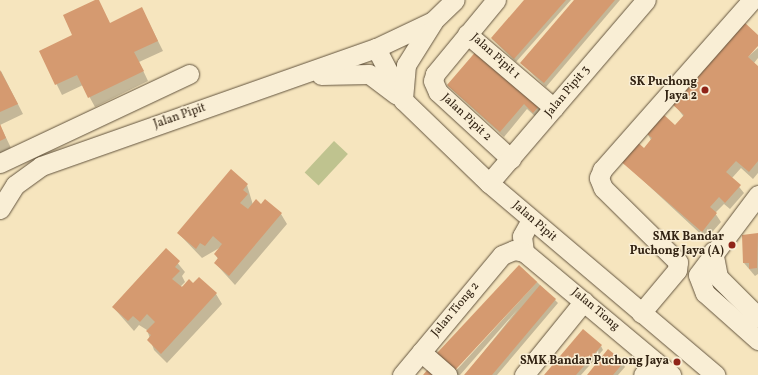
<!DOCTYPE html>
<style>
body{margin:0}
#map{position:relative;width:758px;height:375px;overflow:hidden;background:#f6e5be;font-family:Vollkorn,serif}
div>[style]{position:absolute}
.green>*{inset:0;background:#bfc38f;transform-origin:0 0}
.shadow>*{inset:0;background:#0003}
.building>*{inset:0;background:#d59a70;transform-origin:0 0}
.roads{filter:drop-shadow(0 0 1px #63543e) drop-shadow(0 0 1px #63543e)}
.minor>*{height:19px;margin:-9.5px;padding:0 9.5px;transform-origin:9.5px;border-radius:9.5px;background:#f9eed5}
.dots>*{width:11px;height:11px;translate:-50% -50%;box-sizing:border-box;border:2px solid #f9eed5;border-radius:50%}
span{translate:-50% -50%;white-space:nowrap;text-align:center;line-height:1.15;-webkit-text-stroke:3px #f9eed5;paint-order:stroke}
.street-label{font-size:12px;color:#322313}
.poi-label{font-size:12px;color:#322313;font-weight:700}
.right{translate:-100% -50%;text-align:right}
</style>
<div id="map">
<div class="green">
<div style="left:334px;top:141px;width:19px;height:43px;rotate:43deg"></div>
</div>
<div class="shadow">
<div style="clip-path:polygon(97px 0,110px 24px,142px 9px,163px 51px,139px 62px,148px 81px,95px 107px,83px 85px,62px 95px,40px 51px,73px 36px)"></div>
<div style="clip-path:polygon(525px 0,571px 0,516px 62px,492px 39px)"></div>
<div style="clip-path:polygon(575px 0,620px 0,546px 87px,521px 63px)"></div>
<div style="clip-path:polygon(758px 36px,758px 45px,744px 60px,758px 48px,758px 58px,754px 63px,758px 67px,758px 173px,753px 179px,741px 168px,732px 178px,744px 193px,730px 209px,724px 204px,715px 213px,721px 222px,706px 239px,620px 159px,644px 149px,651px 140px,647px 133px,676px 126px,684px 117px,674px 104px)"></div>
<div style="clip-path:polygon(478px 50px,544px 110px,537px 118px,527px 109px,504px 137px,448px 86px)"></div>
<div style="clip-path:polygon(1px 71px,23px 114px,0 125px,11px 148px,0 153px,0 72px)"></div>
<div style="clip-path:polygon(247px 185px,253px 205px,281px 214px,287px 224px,235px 285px,215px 263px,218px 259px,215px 254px,221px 247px,202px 258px,178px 233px)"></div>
<div style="clip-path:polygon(758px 234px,758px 274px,755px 276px,744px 263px,743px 236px)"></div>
<div style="clip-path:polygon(166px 249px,185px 272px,182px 276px,185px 282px,180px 287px,194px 284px,216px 294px,222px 304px,167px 363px,154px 350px,147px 330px,139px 325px,134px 331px,113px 307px)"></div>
<div style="clip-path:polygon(537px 282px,558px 303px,497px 375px,465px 375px,518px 309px,460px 375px,452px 375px)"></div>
<div style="clip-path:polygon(601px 346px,603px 350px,581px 375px,545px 375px)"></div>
<div style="clip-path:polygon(623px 363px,625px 367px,618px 375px,588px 375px)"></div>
</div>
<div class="building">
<div style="clip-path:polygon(95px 0,99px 0,110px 23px,142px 7px,158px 41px,134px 52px,144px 71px,88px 98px,77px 75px,55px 85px,39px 51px,72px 35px,63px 15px)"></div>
<div style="clip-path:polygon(524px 0,566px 0,514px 59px,491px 38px)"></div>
<div style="clip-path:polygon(574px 0,615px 0,544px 83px,520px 63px)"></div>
<div style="clip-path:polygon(744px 22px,758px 35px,758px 46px,748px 57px,758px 66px,758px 161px,749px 172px,736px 161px,726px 172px,741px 185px,725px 203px,719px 197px,710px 207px,717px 213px,702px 232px,618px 159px,635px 140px,644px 148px,652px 138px,646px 133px,663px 114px,675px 125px,684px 115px,672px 104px)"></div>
<div style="clip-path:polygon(478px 49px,541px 104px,533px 113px,524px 104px,500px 132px,447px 85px)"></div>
<div style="clip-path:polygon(0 70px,18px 104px,0 112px)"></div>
<div style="clip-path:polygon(0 124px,6px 138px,0 141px)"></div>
<div style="clip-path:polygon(231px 169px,248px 184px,243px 190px,248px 194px,240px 203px,248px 209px,256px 199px,261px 204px,265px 199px,282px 213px,229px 276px,214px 263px,218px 258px,214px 254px,222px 244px,213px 236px,205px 246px,200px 243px,196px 249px,177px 233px)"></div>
<div style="clip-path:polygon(758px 233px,757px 268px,749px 269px,749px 263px,743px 263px,742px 235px)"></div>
<div style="clip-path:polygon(166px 248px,180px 261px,175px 267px,180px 271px,172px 279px,182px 287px,189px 279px,193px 283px,199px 277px,217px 293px,161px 354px,147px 340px,151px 335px,146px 331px,155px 322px,147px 314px,140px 322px,133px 316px,128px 321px,112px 307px)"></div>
<div style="left:519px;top:265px;width:25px;height:125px;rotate:43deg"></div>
<div style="clip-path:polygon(540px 285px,556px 299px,492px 375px,464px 375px)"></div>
<div style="clip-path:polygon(583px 329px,602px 345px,576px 375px,544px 375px)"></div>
<div style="clip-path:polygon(608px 349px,624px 362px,613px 375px,587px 375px)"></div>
<div style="clip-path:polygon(429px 368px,437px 375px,423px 375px)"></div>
</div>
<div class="roads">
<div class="minor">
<div style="left:496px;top:0;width:96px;rotate:129.5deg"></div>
<div style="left:435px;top:74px;width:7px;rotate:106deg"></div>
<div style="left:433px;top:81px;width:12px;rotate:66deg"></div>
<div style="left:438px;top:92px;width:99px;rotate:42.5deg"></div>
<div style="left:467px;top:34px;width:114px;rotate:40.4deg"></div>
<div style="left:376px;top:48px;width:59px;rotate:62.6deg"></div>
<div style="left:403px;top:100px;width:120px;rotate:44deg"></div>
<div style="left:489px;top:183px;width:297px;rotate:40.3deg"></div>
<div style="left:321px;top:75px;width:48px;rotate:-1.2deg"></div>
<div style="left:369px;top:74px;width:34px;rotate:37deg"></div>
<div style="left:403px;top:99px;width:34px;rotate:-85deg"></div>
<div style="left:406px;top:65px;width:51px;rotate:-57.9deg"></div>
<div style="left:0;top:163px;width:209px;rotate:-25.2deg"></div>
<div style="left:489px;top:183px;width:241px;rotate:-49.4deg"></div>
<div style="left:758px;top:195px;width:100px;rotate:126.9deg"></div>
<div style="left:698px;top:275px;width:19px;rotate:69deg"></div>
<div style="left:705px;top:293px;width:71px;rotate:41.6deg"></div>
<div style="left:0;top:209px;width:28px;rotate:-58deg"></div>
<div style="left:15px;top:185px;width:32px;rotate:-36deg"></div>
<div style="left:41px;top:166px;width:355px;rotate:-19.4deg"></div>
<div style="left:376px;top:48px;width:63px;rotate:-25.3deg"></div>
<div style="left:433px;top:21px;width:30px;rotate:-44deg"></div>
<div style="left:713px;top:251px;width:26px;rotate:79deg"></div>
<div style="left:718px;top:277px;width:57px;rotate:45deg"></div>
<div style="left:524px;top:252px;width:16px;rotate:-97deg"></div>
<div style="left:522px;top:236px;width:18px;rotate:-61deg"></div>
<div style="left:641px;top:313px;width:56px;rotate:-50.1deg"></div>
<div style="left:677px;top:270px;width:8px;rotate:-83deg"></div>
<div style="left:678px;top:262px;width:105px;rotate:-135.4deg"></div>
<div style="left:603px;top:188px;width:11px;rotate:-112deg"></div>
<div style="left:599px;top:178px;width:9px;rotate:-69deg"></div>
<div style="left:602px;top:170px;width:224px;rotate:-48.6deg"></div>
<div style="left:421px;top:352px;width:35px;rotate:41deg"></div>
<div style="left:402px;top:375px;width:156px;rotate:-50.2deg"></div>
<div style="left:502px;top:255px;width:13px;rotate:-23deg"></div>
<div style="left:514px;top:250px;width:10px;rotate:11deg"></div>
<div style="left:524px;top:252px;width:192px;rotate:39.9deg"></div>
<div style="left:524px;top:375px;width:95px;rotate:-51deg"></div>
<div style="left:643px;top:375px;width:18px;rotate:-49deg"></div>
</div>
</div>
<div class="dots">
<div style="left:705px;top:90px;background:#8f2418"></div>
<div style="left:732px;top:245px;background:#8f2418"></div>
<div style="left:677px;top:362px;background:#8f2418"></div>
</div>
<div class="street-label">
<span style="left:495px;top:57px;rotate:42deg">Jalan Pipit 1</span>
<span style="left:568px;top:92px;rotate:-50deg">Jalan Pipit 3</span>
<span style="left:180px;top:117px;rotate:-19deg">Jalan Pipit</span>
<span style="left:466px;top:118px;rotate:43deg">Jalan Pipit 2</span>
<span style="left:534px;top:222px;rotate:41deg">Jalan Pipit</span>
<span style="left:456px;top:310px;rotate:-50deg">Jalan Tiong 2</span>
<span style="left:595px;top:310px;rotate:40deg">Jalan Tiong</span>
</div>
<div class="poi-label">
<span class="right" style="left:697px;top:90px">SK Puchong<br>Jaya 2</span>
<span class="right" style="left:724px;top:245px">SMK Bandar<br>Puchong Jaya (A)</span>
<span class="right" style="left:669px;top:362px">SMK Bandar Puchong Jaya</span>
</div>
</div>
